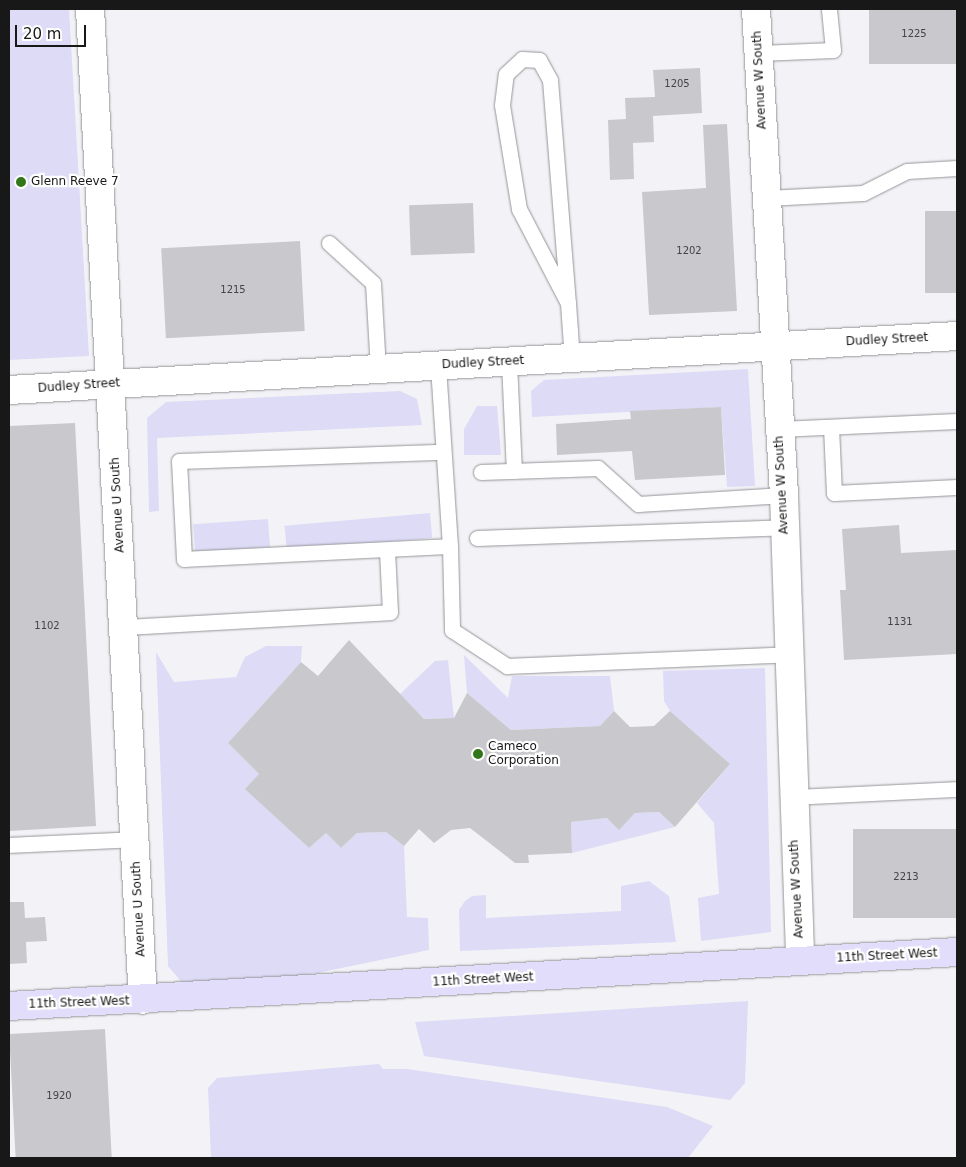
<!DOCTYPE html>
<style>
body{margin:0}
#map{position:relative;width:966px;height:1167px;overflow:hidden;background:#f3f3f7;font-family:"DejaVu Sans",sans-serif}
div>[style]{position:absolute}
.green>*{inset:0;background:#dddbf6;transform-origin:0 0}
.building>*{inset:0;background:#c9c8cd;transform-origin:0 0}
.roads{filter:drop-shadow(0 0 1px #959599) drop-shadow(0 0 1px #959599)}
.service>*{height:15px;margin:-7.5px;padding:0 7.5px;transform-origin:7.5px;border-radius:7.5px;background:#fff}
.minor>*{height:28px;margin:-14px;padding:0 14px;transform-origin:14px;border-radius:14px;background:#fff}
.secondary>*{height:28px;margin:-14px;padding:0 14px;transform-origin:14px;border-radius:14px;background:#e2ddfa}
.dots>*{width:14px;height:14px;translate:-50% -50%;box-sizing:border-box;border:2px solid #fff;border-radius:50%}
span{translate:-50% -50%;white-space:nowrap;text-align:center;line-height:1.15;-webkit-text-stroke:4.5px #fff;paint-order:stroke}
.number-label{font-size:10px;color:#444446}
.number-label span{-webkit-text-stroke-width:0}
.street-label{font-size:12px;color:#181819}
.poi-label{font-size:12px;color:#181819}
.left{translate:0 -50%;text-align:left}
.frame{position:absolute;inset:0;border:10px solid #181819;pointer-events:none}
.scale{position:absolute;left:15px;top:25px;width:71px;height:22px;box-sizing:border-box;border:2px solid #181819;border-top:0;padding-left:6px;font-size:15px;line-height:18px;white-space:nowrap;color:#181819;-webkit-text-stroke:4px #fff;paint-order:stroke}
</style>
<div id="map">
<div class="green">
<div style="clip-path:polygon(9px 9px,69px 9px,89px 356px,9px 360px)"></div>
<div style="clip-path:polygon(748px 369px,755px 486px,727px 487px,721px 407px,532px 417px,531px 391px,544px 380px)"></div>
<div style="clip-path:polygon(400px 391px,417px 399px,422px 425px,157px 438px,159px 511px,149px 512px,147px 418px,166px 402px)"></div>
<div style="clip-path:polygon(477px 406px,497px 406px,501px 455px,464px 455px,464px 429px)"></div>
<div style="left:430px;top:513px;width:25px;height:146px;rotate:85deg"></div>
<div style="left:268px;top:519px;width:28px;height:75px;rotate:86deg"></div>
<div style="clip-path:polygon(266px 646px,302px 646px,301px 662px,228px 743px,259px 774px,246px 789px,309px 848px,326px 833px,341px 848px,357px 833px,386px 832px,404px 846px,407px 917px,428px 918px,429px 950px,195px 998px,168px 966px,156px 652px,174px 682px,236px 677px,245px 657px)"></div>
<div style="clip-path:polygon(464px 655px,508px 698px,512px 676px,610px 676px,614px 711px,600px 726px,511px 730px,467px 693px)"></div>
<div style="clip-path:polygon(448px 660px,454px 718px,424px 719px,400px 694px,435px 661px)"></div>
<div style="clip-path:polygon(765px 668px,771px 932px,701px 941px,698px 898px,719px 894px,714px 823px,697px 803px,730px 764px,670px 711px,664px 701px,663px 671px)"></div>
<div style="clip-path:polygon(659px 812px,675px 827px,572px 853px,571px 822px,607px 818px,619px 829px,635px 813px)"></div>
<div style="clip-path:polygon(649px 881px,669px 896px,676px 942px,460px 951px,459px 910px,465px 901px,472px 896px,486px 895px,486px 918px,621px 911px,621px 886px)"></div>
<div style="clip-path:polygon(748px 1001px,745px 1083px,730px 1100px,424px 1056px,415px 1022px)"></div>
<div style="clip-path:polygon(379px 1064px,383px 1069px,407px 1069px,667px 1107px,713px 1126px,688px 1158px,211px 1158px,208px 1088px,217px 1078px)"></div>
</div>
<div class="building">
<div style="left:869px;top:9px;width:88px;height:55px"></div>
<div style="clip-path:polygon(700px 68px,702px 113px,653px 116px,654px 142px,633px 143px,634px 179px,610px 180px,608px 120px,626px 119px,625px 98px,655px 97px,653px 70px)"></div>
<div style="clip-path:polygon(727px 124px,737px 311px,649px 315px,642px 192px,706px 188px,703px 125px)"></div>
<div style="left:473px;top:203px;width:50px;height:64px;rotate:88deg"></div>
<div style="left:957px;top:211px;width:82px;height:32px;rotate:90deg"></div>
<div style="left:300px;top:241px;width:90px;height:139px;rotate:87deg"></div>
<div style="clip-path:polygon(721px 407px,725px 475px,635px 480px,632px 451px,557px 455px,556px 424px,631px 419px,630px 411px)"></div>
<div style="clip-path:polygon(75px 423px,96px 826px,9px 831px,9px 426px)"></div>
<div style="clip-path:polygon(899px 525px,901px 553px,957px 550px,957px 654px,844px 660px,840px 590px,846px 590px,842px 529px)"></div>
<div style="clip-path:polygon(349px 640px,424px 719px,454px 718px,467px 693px,511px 730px,600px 726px,614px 711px,630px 727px,654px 726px,670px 711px,730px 764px,675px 827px,659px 812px,635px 813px,619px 830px,607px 818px,571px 822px,572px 853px,528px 855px,529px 863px,515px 863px,470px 828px,451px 830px,434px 843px,419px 829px,404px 846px,386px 832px,357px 833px,341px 848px,326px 833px,309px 848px,245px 789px,259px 774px,228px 743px,301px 662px,318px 676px)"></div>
<div style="left:957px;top:829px;width:89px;height:104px;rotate:90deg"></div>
<div style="clip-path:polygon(9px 902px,24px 902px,25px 918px,45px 917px,47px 941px,26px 942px,27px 963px,9px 964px)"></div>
<div style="left:105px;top:1029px;width:129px;height:96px;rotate:87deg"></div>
</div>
<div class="roads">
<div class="service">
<div style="left:759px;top:53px;width:74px;rotate:-2.3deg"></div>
<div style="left:833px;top:50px;width:41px;rotate:-95.6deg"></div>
<div style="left:767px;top:198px;width:96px;rotate:-3deg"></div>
<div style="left:863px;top:193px;width:49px;rotate:-26.6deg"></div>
<div style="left:907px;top:171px;width:50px;rotate:-3.4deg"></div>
<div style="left:329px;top:243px;width:59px;rotate:42.3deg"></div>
<div style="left:373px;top:283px;width:86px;rotate:86.7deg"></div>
<div style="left:568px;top:303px;width:106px;rotate:-117.5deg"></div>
<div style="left:519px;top:209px;width:105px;rotate:-99.3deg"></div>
<div style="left:502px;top:105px;width:31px;rotate:-83deg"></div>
<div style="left:506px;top:74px;width:22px;rotate:-43deg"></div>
<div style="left:522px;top:59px;width:17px;rotate:3deg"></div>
<div style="left:539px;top:60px;width:23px;rotate:61deg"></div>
<div style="left:550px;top:80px;width:224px;rotate:85.4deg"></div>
<div style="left:568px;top:303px;width:28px;rotate:86deg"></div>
<div style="left:570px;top:331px;width:27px;rotate:86deg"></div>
<div style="left:509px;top:362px;width:109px;rotate:87.4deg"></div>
<div style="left:438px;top:366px;width:180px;rotate:86.2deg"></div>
<div style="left:450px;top:546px;width:266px;rotate:177.2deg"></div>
<div style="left:184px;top:559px;width:98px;rotate:-92.9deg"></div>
<div style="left:179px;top:461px;width:264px;rotate:-2deg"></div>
<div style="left:831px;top:427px;width:66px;rotate:87.4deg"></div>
<div style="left:834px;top:493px;width:123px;rotate:-2.8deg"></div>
<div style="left:779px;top:429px;width:178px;rotate:-2.6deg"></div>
<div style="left:481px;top:472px;width:117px;rotate:-2deg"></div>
<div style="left:598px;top:468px;width:54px;rotate:42deg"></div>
<div style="left:638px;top:504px;width:146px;rotate:-3.5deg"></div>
<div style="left:477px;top:538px;width:308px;rotate:-2deg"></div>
<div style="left:450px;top:546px;width:84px;rotate:88.6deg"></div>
<div style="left:452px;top:630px;width:66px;rotate:33.2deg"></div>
<div style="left:507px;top:666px;width:281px;rotate:-2.4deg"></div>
<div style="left:124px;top:627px;width:266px;rotate:-3.2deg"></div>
<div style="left:390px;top:612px;width:61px;rotate:-92.8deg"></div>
<div style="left:793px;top:797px;width:164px;rotate:-2.8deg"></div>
<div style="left:9px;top:845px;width:127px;rotate:-2.7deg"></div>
</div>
<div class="minor">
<div style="left:90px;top:9px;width:992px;rotate:86.94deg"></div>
<div style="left:756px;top:9px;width:487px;rotate:86.7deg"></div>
<div style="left:784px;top:495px;width:466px;rotate:88deg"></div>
<div style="left:9px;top:390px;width:950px;rotate:-3.26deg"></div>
</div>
<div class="secondary">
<div style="left:9px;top:1006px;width:950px;rotate:-3.26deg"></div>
</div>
</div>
<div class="dots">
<div style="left:21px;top:182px;background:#317618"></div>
<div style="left:478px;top:754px;background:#317618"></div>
</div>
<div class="number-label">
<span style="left:914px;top:34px">1225</span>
<span style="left:677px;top:84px">1205</span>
<span style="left:689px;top:251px">1202</span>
<span style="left:233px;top:290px">1215</span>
<span style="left:900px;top:622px">1131</span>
<span style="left:47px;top:626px">1102</span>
<span style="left:906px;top:877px">2213</span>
<span style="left:59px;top:1096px">1920</span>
</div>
<div class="street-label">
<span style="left:760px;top:80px;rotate:-93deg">Avenue W South</span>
<span style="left:887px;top:340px;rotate:-3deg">Dudley Street</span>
<span style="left:483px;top:363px;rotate:-3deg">Dudley Street</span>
<span style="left:79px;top:386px;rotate:-4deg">Dudley Street</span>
<span style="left:782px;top:485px;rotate:-93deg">Avenue W South</span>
<span style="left:118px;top:505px;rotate:-93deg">Avenue U South</span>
<span style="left:797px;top:889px;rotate:-93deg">Avenue W South</span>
<span style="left:139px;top:909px;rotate:-93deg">Avenue U South</span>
<span style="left:887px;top:956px;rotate:-3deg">11th Street West</span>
<span style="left:483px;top:980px;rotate:-3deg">11th Street West</span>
<span style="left:79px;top:1003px;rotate:-2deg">11th Street West</span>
</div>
<div class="poi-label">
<span class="left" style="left:31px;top:182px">Glenn Reeve 7</span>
<span class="left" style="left:488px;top:754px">Cameco<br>Corporation</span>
</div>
<div class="frame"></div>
<div class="scale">20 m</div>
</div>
